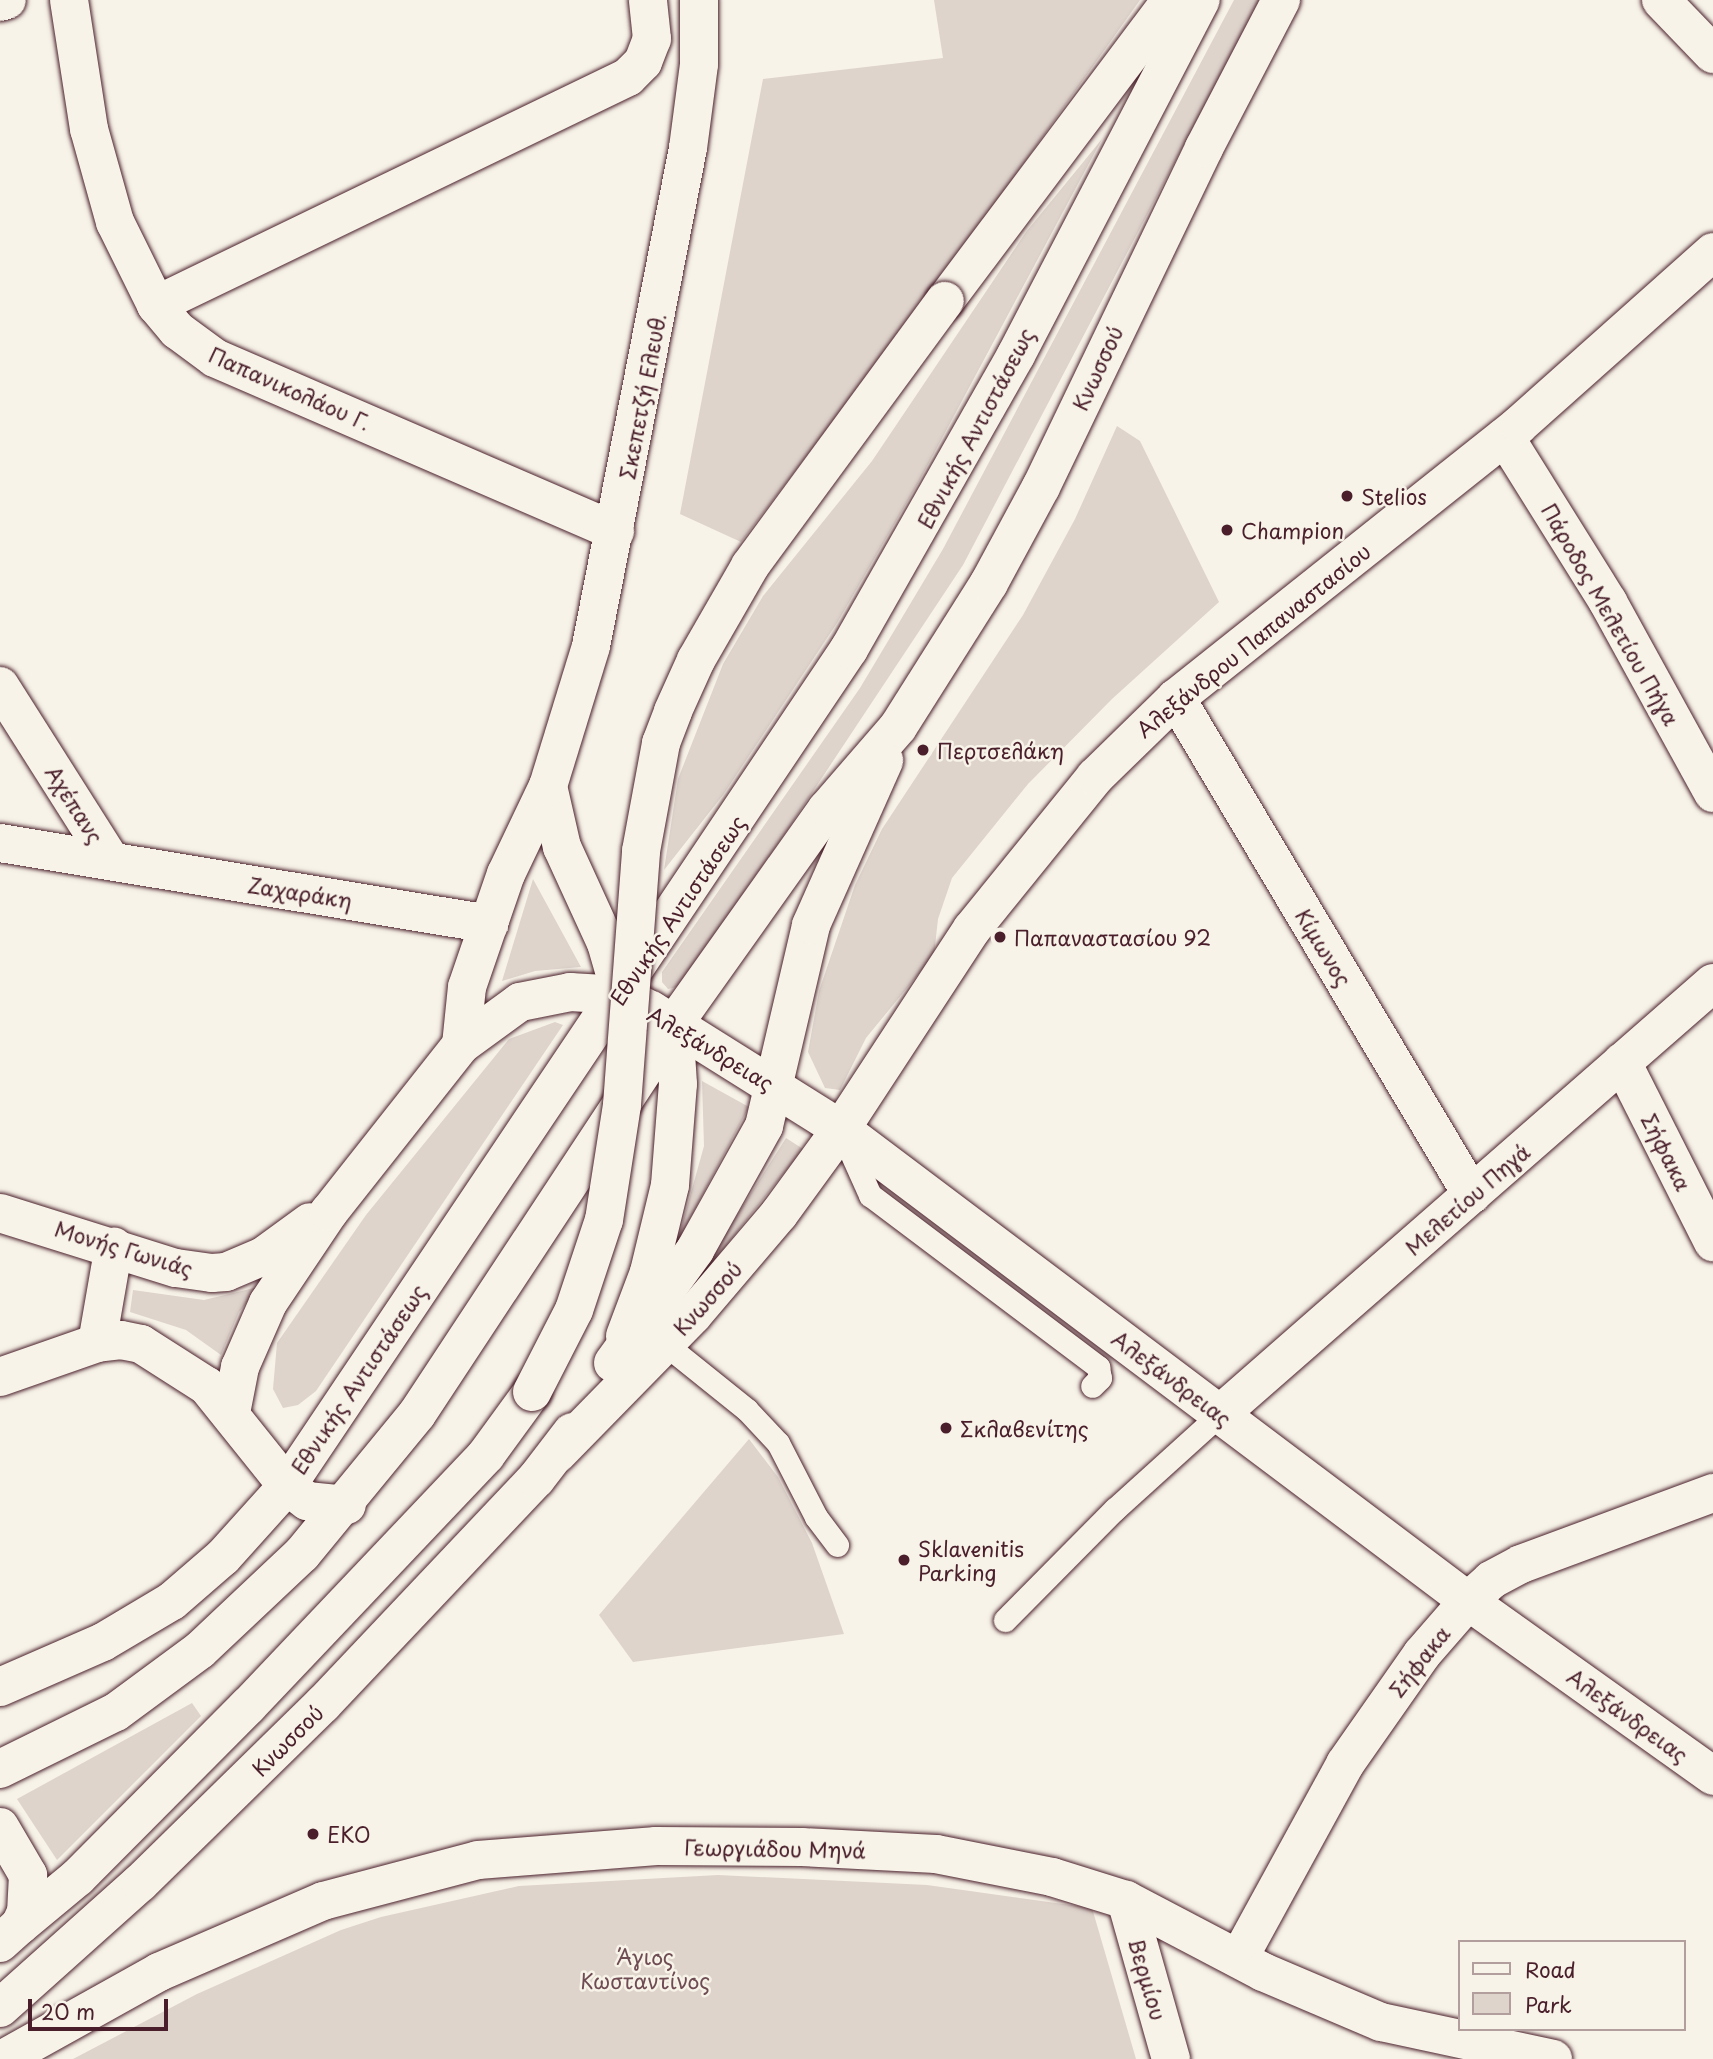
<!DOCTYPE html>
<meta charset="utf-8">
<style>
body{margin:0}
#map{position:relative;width:1713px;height:2059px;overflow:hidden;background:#f7f3e8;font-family:"Playpen Sans",sans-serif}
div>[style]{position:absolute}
.green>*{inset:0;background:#ded4cc}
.roads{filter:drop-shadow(0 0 2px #4a1f2b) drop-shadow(0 0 2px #4a1f2b)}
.service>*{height:23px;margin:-11.5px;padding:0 11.5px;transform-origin:11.5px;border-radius:11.5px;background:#f7f3e8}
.minor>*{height:38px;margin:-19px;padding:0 19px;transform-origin:19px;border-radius:19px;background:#f7f3e8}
.secondary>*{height:38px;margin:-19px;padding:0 19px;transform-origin:19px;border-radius:19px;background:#f7f3e8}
.primary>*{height:38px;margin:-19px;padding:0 19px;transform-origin:19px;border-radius:19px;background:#f7f3e8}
.bridges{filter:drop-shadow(0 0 2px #4a1f2b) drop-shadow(0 0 2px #4a1f2b)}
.primary-bridge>*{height:38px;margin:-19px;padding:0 19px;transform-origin:19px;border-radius:19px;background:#f7f3e8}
.dots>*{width:19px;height:19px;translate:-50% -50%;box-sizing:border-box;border:4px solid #f7f3e8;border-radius:50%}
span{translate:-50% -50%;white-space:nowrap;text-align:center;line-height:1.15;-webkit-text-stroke:5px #f7f3e8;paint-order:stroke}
.street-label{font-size:21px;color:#4a1f2b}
.poi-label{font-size:21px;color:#4a1f2b}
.left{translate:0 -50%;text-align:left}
.park-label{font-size:21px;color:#6f4c53}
.legend{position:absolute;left:1458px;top:1940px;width:228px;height:91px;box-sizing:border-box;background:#f7f3e8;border:2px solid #b29e9c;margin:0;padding:9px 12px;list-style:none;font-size:21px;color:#4a1f2b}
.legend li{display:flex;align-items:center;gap:14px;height:35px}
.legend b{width:35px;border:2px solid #b29e9c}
.scale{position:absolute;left:28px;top:1999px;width:140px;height:32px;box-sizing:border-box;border:4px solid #4a1f2b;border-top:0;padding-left:9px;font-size:21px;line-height:24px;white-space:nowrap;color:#4a1f2b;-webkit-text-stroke:5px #f7f3e8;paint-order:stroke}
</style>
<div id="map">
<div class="green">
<div style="clip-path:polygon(934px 0,1140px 0,943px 277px,741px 542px,680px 514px,763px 79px,943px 58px)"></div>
<div style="clip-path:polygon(1234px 0,1260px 0,963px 565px,784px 835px,677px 987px,668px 989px,662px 982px,662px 972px,860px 688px,943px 549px)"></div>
<div style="clip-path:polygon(1102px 139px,917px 485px,837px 623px,723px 795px,664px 870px,678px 779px,723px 664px,763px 596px,872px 461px,1026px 232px)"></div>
<div style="clip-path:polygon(1117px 426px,1140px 441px,1219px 602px,1112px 699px,1028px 784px,952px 878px,938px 919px,934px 955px,866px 1038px,840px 1090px,825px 1088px,808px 1052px,819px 991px,855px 885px,882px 829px,1023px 615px,1075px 519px)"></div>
<div style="clip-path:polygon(533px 879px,581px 967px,535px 971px,502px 981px)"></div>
<div style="clip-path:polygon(555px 1022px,563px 1025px,316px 1391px,298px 1405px,283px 1408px,273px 1389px,277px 1343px,366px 1215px,509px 1039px)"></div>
<div style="clip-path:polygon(702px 1081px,749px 1107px,677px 1243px,704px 1146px)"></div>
<div style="clip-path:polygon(786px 1138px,803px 1149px,685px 1297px)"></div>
<div style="clip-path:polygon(254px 1288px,256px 1291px,239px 1312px,221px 1355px,186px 1330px,130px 1312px,133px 1290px,204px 1300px)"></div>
<div style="clip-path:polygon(749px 1439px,778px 1477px,812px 1543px,844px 1634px,633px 1662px,599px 1615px)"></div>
<div style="clip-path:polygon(192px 1703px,201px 1716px,57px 1860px,17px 1799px)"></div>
<div style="clip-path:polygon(718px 1875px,927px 1885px,1092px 1908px,1136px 2059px,73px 2059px,197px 1994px,341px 1930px,381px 1917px,519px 1886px)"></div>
</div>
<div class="roads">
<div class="service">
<div style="left:844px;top:1137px;width:64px;rotate:65.9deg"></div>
<div style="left:870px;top:1195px;width:286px;rotate:37deg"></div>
<div style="left:1098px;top:1367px;width:11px;rotate:80deg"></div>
<div style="left:1100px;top:1378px;width:11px;rotate:135deg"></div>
<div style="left:665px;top:1344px;width:105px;rotate:38.8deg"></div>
<div style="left:747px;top:1410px;width:45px;rotate:46.8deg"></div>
<div style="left:778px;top:1443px;width:83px;rotate:62.8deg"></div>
<div style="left:816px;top:1517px;width:35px;rotate:53deg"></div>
<div style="left:1005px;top:1620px;width:156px;rotate:-45.3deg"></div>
<div style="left:1115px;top:1509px;width:142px;rotate:-42.1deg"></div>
</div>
<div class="minor">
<div style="left:69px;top:0;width:131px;rotate:81.2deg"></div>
<div style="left:89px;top:129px;width:97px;rotate:74.4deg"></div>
<div style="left:115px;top:222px;width:93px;rotate:63.7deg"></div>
<div style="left:156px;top:305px;width:33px;rotate:50deg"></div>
<div style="left:177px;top:330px;width:47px;rotate:36.4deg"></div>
<div style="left:215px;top:358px;width:436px;rotate:23.4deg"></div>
<div style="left:1661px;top:0;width:75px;rotate:46.1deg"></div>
<div style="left:0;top:2px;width:7px;rotate:-16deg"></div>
<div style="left:156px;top:305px;width:524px;rotate:-25.78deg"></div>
<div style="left:628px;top:77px;width:21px;rotate:-45deg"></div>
<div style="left:643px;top:62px;width:25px;rotate:-69deg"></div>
<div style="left:652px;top:39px;width:39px;rotate:-96deg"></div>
<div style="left:1505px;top:437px;width:195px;rotate:58deg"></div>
<div style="left:1608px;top:602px;width:218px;rotate:61.2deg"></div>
<div style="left:0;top:686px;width:207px;rotate:57.6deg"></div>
<div style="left:1176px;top:698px;width:578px;rotate:59.22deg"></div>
<div style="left:548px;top:786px;width:63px;rotate:77.1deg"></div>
<div style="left:562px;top:847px;width:106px;rotate:65.4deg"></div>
<div style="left:606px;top:943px;width:54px;rotate:73.9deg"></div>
<div style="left:0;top:843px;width:496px;rotate:9.4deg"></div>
<div style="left:461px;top:1045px;width:58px;rotate:-84.1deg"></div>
<div style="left:467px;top:987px;width:120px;rotate:-71deg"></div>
<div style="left:506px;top:874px;width:98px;rotate:-64.5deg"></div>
<div style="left:548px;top:786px;width:146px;rotate:-72.9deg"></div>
<div style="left:591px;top:646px;width:507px;rotate:-78.98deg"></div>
<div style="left:688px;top:148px;width:85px;rotate:-82.5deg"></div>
<div style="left:699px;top:64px;width:64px;rotate:-90deg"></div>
<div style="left:1622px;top:1062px;width:202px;rotate:63.2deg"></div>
<div style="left:0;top:1213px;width:184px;rotate:17.4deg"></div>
<div style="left:176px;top:1268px;width:36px;rotate:8deg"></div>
<div style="left:212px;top:1273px;width:14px;rotate:-4deg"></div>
<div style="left:226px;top:1272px;width:39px;rotate:-23deg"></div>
<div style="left:262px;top:1257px;width:59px;rotate:-36.1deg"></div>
<div style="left:97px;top:1343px;width:98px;rotate:-80.1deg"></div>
<div style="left:0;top:1377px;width:103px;rotate:-19.3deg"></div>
<div style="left:97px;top:1343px;width:24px;rotate:-7deg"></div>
<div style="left:121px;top:1340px;width:20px;rotate:11deg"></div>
<div style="left:141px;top:1344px;width:78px;rotate:32.5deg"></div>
<div style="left:207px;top:1386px;width:128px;rotate:51.3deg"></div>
<div style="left:287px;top:1486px;width:25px;rotate:37deg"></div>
<div style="left:307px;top:1501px;width:40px;rotate:5.7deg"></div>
<div style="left:231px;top:1413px;width:47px;rotate:-78.9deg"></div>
<div style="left:240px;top:1367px;width:70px;rotate:-66.4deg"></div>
<div style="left:268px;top:1303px;width:110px;rotate:-56.2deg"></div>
<div style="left:329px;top:1212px;width:213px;rotate:-51.7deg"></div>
<div style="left:461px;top:1045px;width:73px;rotate:-36.1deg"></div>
<div style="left:520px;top:1002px;width:51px;rotate:-11.3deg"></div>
<div style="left:570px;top:992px;width:51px;rotate:3.4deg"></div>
<div style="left:621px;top:995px;width:34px;rotate:27deg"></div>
<div style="left:651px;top:1010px;width:224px;rotate:32.1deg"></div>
<div style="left:841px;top:1129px;width:785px;rotate:36.97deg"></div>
<div style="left:1468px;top:1601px;width:301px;rotate:35.5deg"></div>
<div style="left:1220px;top:1414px;width:655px;rotate:-41.16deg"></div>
<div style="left:1126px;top:1900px;width:165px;rotate:74.2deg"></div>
<div style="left:1239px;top:1958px;width:221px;rotate:-61.3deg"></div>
<div style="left:1345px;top:1764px;width:134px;rotate:-55deg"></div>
<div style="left:1422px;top:1654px;width:70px;rotate:-49deg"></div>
<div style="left:1468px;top:1601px;width:31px;rotate:-42deg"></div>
<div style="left:1491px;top:1580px;width:34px;rotate:-28deg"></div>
<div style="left:1521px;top:1564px;width:205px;rotate:-20.3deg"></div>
<div style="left:3px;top:2059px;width:179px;rotate:-29.1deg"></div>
<div style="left:159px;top:1972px;width:179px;rotate:-23.4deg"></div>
<div style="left:323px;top:1901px;width:160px;rotate:-14.8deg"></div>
<div style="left:478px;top:1860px;width:179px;rotate:-4.5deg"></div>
<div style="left:656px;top:1846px;width:146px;rotate:0.4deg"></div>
<div style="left:802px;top:1847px;width:134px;rotate:3deg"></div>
<div style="left:936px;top:1854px;width:118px;rotate:11.2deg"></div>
<div style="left:1052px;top:1877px;width:77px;rotate:17.3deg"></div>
<div style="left:1126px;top:1900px;width:155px;rotate:27.7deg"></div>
<div style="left:1263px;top:1972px;width:128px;rotate:23deg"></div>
<div style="left:1381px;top:2022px;width:176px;rotate:12.1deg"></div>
</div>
<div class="secondary">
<div style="left:625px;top:1336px;width:68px;rotate:-69.4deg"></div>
<div style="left:649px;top:1272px;width:89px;rotate:-76.4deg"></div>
<div style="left:670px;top:1185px;width:101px;rotate:-85.5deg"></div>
<div style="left:678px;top:1084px;width:60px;rotate:-93.8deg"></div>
<div style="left:557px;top:1454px;width:194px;rotate:-45.6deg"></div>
<div style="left:693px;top:1315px;width:133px;rotate:-49.6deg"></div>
<div style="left:779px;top:1214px;width:105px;rotate:-53.9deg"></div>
<div style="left:841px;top:1129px;width:239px;rotate:-56.8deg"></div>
<div style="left:972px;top:929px;width:196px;rotate:-51deg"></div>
<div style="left:1095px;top:777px;width:113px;rotate:-44.3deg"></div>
<div style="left:1176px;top:698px;width:438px;rotate:-38.5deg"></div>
<div style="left:1519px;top:425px;width:260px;rotate:-41.7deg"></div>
<div style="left:0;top:1943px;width:27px;rotate:-42deg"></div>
<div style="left:0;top:2008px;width:188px;rotate:-41.8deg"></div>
<div style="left:140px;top:1883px;width:256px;rotate:-44.4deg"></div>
<div style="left:323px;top:1704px;width:310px;rotate:-46.6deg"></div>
<div style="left:536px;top:1479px;width:59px;rotate:-52.5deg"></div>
</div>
<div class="primary">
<div style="left:945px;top:301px;width:376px;rotate:-53.1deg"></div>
<div style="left:613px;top:1363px;width:140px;rotate:-54deg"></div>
<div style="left:695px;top:1250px;width:142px;rotate:-60.9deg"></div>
<div style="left:764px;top:1126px;width:206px;rotate:-76.8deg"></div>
<div style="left:811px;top:925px;width:180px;rotate:-66deg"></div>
<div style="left:0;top:1687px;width:112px;rotate:-23.6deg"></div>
<div style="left:103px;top:1642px;width:80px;rotate:-30.7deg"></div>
<div style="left:172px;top:1601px;width:67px;rotate:-40.8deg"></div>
<div style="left:223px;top:1557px;width:96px;rotate:-48deg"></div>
<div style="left:287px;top:1486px;width:1008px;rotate:-56.12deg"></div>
<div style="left:849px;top:649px;width:338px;rotate:-60.4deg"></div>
<div style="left:1016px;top:355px;width:400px;rotate:-62.5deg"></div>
<div style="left:0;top:1769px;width:129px;rotate:-26.2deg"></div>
<div style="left:116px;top:1712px;width:104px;rotate:-36.4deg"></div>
<div style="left:200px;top:1650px;width:140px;rotate:-43.3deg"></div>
<div style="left:302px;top:1554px;width:181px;rotate:-50.6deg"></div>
<div style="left:417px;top:1414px;width:467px;rotate:-56.6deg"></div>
<div style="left:674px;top:1024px;width:264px;rotate:-54.6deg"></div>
<div style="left:827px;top:809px;width:108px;rotate:-49.1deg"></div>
<div style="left:898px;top:727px;width:170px;rotate:-57.7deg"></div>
<div style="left:989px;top:583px;width:109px;rotate:-61.6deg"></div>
<div style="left:1041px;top:487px;width:376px;rotate:-64.3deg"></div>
<div style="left:1204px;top:148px;width:167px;rotate:-62.5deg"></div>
<div style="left:0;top:1827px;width:56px;rotate:59.7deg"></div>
<div style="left:28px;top:1875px;width:37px;rotate:93deg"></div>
<div style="left:26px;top:1912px;width:14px;rotate:115deg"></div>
<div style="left:20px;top:1925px;width:75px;rotate:-39.6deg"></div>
<div style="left:78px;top:1877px;width:241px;rotate:-45.2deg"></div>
<div style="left:248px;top:1706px;width:346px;rotate:-46.5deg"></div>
<div style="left:486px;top:1455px;width:78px;rotate:-53.9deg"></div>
</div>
</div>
<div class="bridges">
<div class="primary-bridge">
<div style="left:532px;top:1392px;width:92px;rotate:-62.9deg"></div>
<div style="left:574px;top:1310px;width:95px;rotate:-71.6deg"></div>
<div style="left:604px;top:1220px;width:116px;rotate:-81.1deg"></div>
<div style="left:622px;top:1105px;width:255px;rotate:-85.7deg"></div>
<div style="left:641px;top:851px;width:110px;rotate:-79.5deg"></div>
<div style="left:661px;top:743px;width:34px;rotate:-69deg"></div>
<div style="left:673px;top:711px;width:56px;rotate:-65.7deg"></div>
<div style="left:696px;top:660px;width:108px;rotate:-60.1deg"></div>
<div style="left:750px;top:566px;width:329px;rotate:-53.7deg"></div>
</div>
</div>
<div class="dots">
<div style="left:1347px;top:496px;background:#4a1f2b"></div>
<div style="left:1227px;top:530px;background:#4a1f2b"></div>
<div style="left:923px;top:750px;background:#4a1f2b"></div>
<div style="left:1000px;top:937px;background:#4a1f2b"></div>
<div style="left:946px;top:1428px;background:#4a1f2b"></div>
<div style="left:904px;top:1560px;background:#4a1f2b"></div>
<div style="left:313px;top:1834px;background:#4a1f2b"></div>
</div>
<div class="street-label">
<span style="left:1097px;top:368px;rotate:-65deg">Κνωσσού</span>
<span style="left:290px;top:388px;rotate:24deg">Παπανικολάου Γ.</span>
<span style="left:642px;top:396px;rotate:-79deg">Σκεπετζή Ελευθ.</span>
<span style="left:975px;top:428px;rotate:-62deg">Εθνικής Αντιστάσεως</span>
<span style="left:1611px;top:614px;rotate:60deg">Πάροδος Μελετίου Πήγα</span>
<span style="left:1253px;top:640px;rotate:-39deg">Αλεξάνδρου Παπαναστασίου</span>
<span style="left:75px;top:804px;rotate:58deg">Αχέπανς</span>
<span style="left:300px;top:892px;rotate:9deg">Ζαχαράκη</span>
<span style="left:677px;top:910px;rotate:-56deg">Εθνικής Αντιστάσεως</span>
<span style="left:1324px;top:947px;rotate:59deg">Κίμωνος</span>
<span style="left:711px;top:1048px;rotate:31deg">Αλεξάνδρειας</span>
<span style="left:1667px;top:1152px;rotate:63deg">Σήφακα</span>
<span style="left:1467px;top:1199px;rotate:-41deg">Μελετίου Πηγά</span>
<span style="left:124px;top:1248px;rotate:17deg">Μονής Γωνιάς</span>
<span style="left:707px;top:1298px;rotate:-48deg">Κνωσσού</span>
<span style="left:1172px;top:1378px;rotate:37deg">Αλεξάνδρειας</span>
<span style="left:358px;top:1379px;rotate:-56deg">Εθνικής Αντιστάσεως</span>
<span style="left:1419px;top:1661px;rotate:-52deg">Σήφακα</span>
<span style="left:1628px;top:1715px;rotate:36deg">Αλεξάνδρειας</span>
<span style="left:287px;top:1740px;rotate:-45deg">Κνωσσού</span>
<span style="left:775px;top:1848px;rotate:1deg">Γεωργιάδου Μηνά</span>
<span style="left:1148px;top:1979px;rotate:74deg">Βερμίου</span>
</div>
<div class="poi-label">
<span class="left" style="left:1361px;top:496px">Stelios</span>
<span class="left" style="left:1241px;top:530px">Champion</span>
<span class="left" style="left:937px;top:750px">Περτσελάκη</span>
<span class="left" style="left:1014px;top:937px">Παπαναστασίου 92</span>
<span class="left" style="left:960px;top:1428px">Σκλαβενίτης</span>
<span class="left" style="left:918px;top:1560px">Sklavenitis<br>Parking</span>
<span class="left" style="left:327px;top:1834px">EKO</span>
</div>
<div class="park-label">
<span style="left:645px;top:1968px">Άγιος<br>Κωσταντίνος</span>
</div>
<ul class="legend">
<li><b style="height:9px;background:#f7f3e8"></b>Road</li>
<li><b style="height:19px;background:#ded4cc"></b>Park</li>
</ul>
<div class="scale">20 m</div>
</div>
